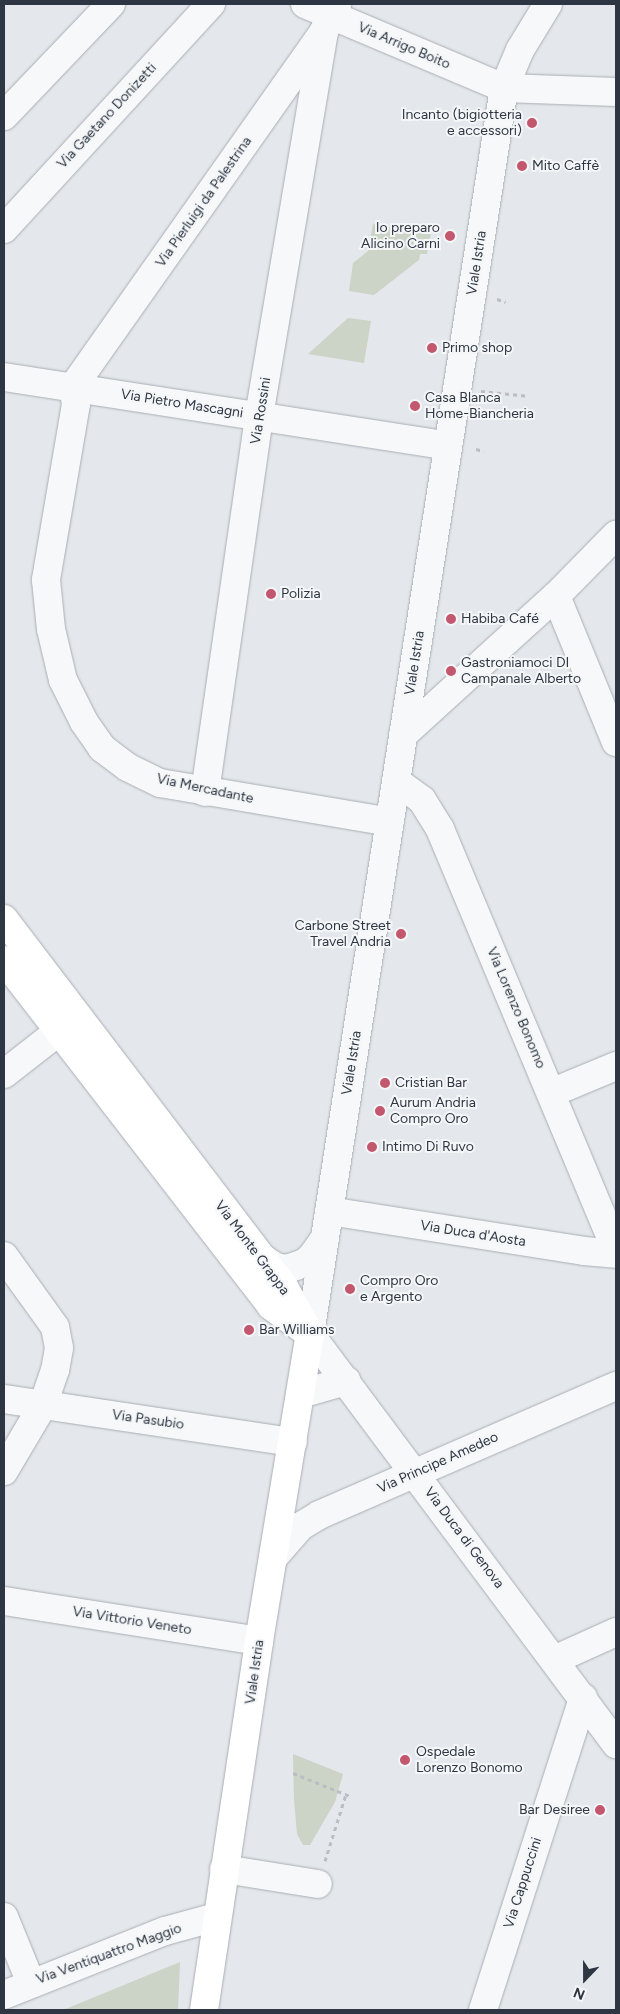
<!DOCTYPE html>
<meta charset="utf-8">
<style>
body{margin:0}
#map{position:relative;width:620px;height:2014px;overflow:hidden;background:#e4e7eb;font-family:Figtree,sans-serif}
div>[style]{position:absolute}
.green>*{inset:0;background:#cbd4c6}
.path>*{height:3px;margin-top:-1.5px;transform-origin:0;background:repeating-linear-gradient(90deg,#babec2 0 4px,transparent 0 8px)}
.roads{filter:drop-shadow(0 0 1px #a9aeb5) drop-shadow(0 0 1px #a9aeb5)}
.minor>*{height:28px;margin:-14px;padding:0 14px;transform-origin:14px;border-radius:14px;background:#f7f8f9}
.major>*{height:28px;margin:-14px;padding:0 14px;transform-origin:14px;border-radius:14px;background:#fff}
.dots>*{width:14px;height:14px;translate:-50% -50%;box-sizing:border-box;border:2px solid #f4f6f8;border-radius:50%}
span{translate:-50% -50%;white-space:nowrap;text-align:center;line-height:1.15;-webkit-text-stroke:4px #f4f6f8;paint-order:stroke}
.street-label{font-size:14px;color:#2d3642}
.poi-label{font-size:14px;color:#2d3642}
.right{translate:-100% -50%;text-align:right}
.left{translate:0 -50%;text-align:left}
.frame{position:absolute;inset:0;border:5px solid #2d3642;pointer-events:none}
.north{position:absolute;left:560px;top:1954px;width:50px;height:50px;-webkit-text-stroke:4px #f4f6f8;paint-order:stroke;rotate:202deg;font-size:14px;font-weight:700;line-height:20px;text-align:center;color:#2d3642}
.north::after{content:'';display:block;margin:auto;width:18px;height:22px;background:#2d3642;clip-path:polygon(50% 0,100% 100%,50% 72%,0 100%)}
</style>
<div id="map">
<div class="green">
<div style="clip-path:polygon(373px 224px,431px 233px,427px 254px,420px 254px,419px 260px,374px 295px,349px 291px,353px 263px,368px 251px)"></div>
<div style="clip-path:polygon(348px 318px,371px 321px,364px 363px,308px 354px)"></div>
<div style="clip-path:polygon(293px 1754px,343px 1774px,335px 1802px,310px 1845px,303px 1845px,297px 1834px,294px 1799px)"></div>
<div style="clip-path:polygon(180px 1962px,178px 2010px,63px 2010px)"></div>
</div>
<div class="path">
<div style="left:497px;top:299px;width:9px;rotate:18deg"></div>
<div style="left:481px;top:391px;width:48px;rotate:5.9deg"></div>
<div style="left:476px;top:449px;width:8px;rotate:14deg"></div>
<div style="left:293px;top:1773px;width:61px;rotate:22deg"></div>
<div style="left:325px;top:1861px;width:70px;rotate:-72.6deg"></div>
</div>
<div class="roads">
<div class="minor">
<div style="left:305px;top:4px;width:216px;rotate:22.9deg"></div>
<div style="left:504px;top:88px;width:112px;rotate:2deg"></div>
<div style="left:4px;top:116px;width:155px;rotate:-46.3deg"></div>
<div style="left:4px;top:229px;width:306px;rotate:-47.4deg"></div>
<div style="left:4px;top:377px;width:449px;rotate:8.8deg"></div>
<div style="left:73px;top:387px;width:17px;rotate:80deg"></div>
<div style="left:76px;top:404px;width:179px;rotate:99.7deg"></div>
<div style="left:46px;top:580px;width:49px;rotate:84.2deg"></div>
<div style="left:51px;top:629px;width:52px;rotate:76.8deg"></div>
<div style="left:63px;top:680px;width:47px;rotate:63.4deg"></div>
<div style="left:84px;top:722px;width:32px;rotate:55deg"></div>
<div style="left:102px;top:748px;width:31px;rotate:37deg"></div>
<div style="left:127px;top:767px;width:37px;rotate:26deg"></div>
<div style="left:160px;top:783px;width:233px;rotate:9.6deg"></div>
<div style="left:73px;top:387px;width:436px;rotate:-54.8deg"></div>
<div style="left:324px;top:31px;width:30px;rotate:-64deg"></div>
<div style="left:556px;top:596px;width:158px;rotate:67.7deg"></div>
<div style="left:403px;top:735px;width:207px;rotate:-42.3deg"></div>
<div style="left:556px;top:596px;width:86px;rotate:-45.5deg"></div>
<div style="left:396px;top:781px;width:32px;rotate:36deg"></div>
<div style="left:422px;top:800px;width:34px;rotate:58deg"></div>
<div style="left:440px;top:829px;width:455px;rotate:67.3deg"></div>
<div style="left:205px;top:792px;width:380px;rotate:-81.8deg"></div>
<div style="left:259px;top:416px;width:390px;rotate:-80.4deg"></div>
<div style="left:4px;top:1074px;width:93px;rotate:-38deg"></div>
<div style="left:551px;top:1093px;width:70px;rotate:-22.6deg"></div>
<div style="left:329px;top:1211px;width:258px;rotate:8.9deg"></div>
<div style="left:584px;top:1251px;width:32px;rotate:5deg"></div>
<div style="left:258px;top:1255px;width:22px;rotate:34deg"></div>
<div style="left:276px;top:1267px;width:10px;rotate:11deg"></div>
<div style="left:286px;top:1269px;width:10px;rotate:-17deg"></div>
<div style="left:296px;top:1266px;width:11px;rotate:-22deg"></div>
<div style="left:306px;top:1262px;width:10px;rotate:-45deg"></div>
<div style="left:313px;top:1255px;width:21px;rotate:-55deg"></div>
<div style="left:4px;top:1256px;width:87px;rotate:54.3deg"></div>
<div style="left:55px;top:1327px;width:21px;rotate:79deg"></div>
<div style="left:59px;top:1348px;width:22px;rotate:100deg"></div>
<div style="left:55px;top:1370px;width:37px;rotate:109deg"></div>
<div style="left:43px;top:1405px;width:77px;rotate:120.6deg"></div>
<div style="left:310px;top:1334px;width:512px;rotate:53.26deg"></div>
<div style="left:310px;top:1349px;width:15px;rotate:-90deg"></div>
<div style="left:310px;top:1334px;width:1261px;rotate:-81.15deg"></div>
<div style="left:504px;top:88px;width:41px;rotate:-67.2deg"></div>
<div style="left:520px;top:50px;width:54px;rotate:-58.7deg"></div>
<div style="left:311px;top:1391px;width:37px;rotate:-16deg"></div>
<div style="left:4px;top:1399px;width:292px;rotate:8.5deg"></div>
<div style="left:273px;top:1558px;width:43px;rotate:-48.8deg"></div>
<div style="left:301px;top:1526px;width:21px;rotate:-31deg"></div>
<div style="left:319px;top:1515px;width:324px;rotate:-23.5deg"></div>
<div style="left:4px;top:1601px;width:258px;rotate:8.9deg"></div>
<div style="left:554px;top:1660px;width:68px;rotate:-24.3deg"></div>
<div style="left:224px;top:1869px;width:95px;rotate:9.1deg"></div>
<div style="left:4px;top:1917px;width:71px;rotate:67.8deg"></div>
<div style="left:4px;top:1995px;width:173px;rotate:-21.7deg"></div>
<div style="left:165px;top:1931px;width:53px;rotate:-15.4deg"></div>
<div style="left:483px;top:2010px;width:328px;rotate:-72.2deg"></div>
</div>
<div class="major">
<div style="left:4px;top:919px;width:462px;rotate:52.7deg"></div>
<div style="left:284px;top:1287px;width:54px;rotate:61deg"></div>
<div style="left:4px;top:960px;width:437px;rotate:52.3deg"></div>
<div style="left:271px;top:1306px;width:39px;rotate:36deg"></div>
<div style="left:204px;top:2010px;width:373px;rotate:-81.5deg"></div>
<div style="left:259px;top:1641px;width:311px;rotate:-80.6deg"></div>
</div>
</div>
<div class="dots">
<div style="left:532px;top:123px;background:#c3576e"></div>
<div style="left:522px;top:166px;background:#c3576e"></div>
<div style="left:450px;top:236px;background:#c3576e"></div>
<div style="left:432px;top:348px;background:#c3576e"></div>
<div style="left:415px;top:406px;background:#c3576e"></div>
<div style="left:271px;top:594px;background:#c3576e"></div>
<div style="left:451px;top:619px;background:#c3576e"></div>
<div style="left:451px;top:671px;background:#c3576e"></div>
<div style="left:401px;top:934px;background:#c3576e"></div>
<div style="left:385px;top:1083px;background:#c3576e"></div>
<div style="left:380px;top:1111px;background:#c3576e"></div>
<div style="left:372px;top:1147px;background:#c3576e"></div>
<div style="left:350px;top:1289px;background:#c3576e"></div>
<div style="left:249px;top:1330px;background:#c3576e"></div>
<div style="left:405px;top:1760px;background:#c3576e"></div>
<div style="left:600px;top:1810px;background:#c3576e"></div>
</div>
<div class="street-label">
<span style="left:404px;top:46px;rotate:23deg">Via Arrigo Boito</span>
<span style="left:107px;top:116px;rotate:-47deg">Via Gaetano Donizetti</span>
<span style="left:204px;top:202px;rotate:-55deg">Via Pierluigi da Palestrina</span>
<span style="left:477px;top:263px;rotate:-81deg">Viale Istria</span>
<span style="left:182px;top:404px;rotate:9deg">Via Pietro Mascagni</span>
<span style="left:261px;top:411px;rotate:-81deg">Via Rossini</span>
<span style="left:415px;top:663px;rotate:-81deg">Viale Istria</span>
<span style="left:205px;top:789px;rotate:12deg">Via Mercadante</span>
<span style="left:516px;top:1008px;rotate:67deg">Via Lorenzo Bonomo</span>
<span style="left:352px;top:1063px;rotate:-81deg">Viale Istria</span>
<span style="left:473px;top:1234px;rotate:9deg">Via Duca d'Aosta</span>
<span style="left:252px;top:1248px;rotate:53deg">Via Monte Grappa</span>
<span style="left:148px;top:1420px;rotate:8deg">Via Pasubio</span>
<span style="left:438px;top:1463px;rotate:-24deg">Via Principe Amedeo</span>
<span style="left:464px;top:1538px;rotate:53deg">Via Duca di Genova</span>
<span style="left:132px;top:1621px;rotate:9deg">Via Vittorio Veneto</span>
<span style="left:255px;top:1672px;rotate:-82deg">Viale Istria</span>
<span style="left:523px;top:1883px;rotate:-72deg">Via Cappuccini</span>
<span style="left:109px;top:1954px;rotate:-20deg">Via Ventiquattro Maggio</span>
</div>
<div class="poi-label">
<span class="right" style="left:522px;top:123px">Incanto (bigiotteria<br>e accessori)</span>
<span class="left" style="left:532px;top:166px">Mito Caffè</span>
<span class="right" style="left:440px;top:236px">Io preparo<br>Alicino Carni</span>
<span class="left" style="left:442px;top:348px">Primo shop</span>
<span class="left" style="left:425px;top:406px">Casa Blanca<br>Home-Biancheria</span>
<span class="left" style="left:281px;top:594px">Polizia</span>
<span class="left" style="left:461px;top:619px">Habiba Café</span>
<span class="left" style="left:461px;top:671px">Gastroniamoci DI<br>Campanale Alberto</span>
<span class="right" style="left:391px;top:934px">Carbone Street<br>Travel Andria</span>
<span class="left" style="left:395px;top:1083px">Cristian Bar</span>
<span class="left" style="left:390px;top:1111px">Aurum Andria<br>Compro Oro</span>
<span class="left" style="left:382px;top:1147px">Intimo Di Ruvo</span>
<span class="left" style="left:360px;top:1289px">Compro Oro<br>e Argento</span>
<span class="left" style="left:259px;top:1330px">Bar Williams</span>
<span class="left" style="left:416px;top:1760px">Ospedale<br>Lorenzo Bonomo</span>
<span class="right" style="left:590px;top:1810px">Bar Desiree</span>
</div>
<div class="frame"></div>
<div class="north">N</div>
</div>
